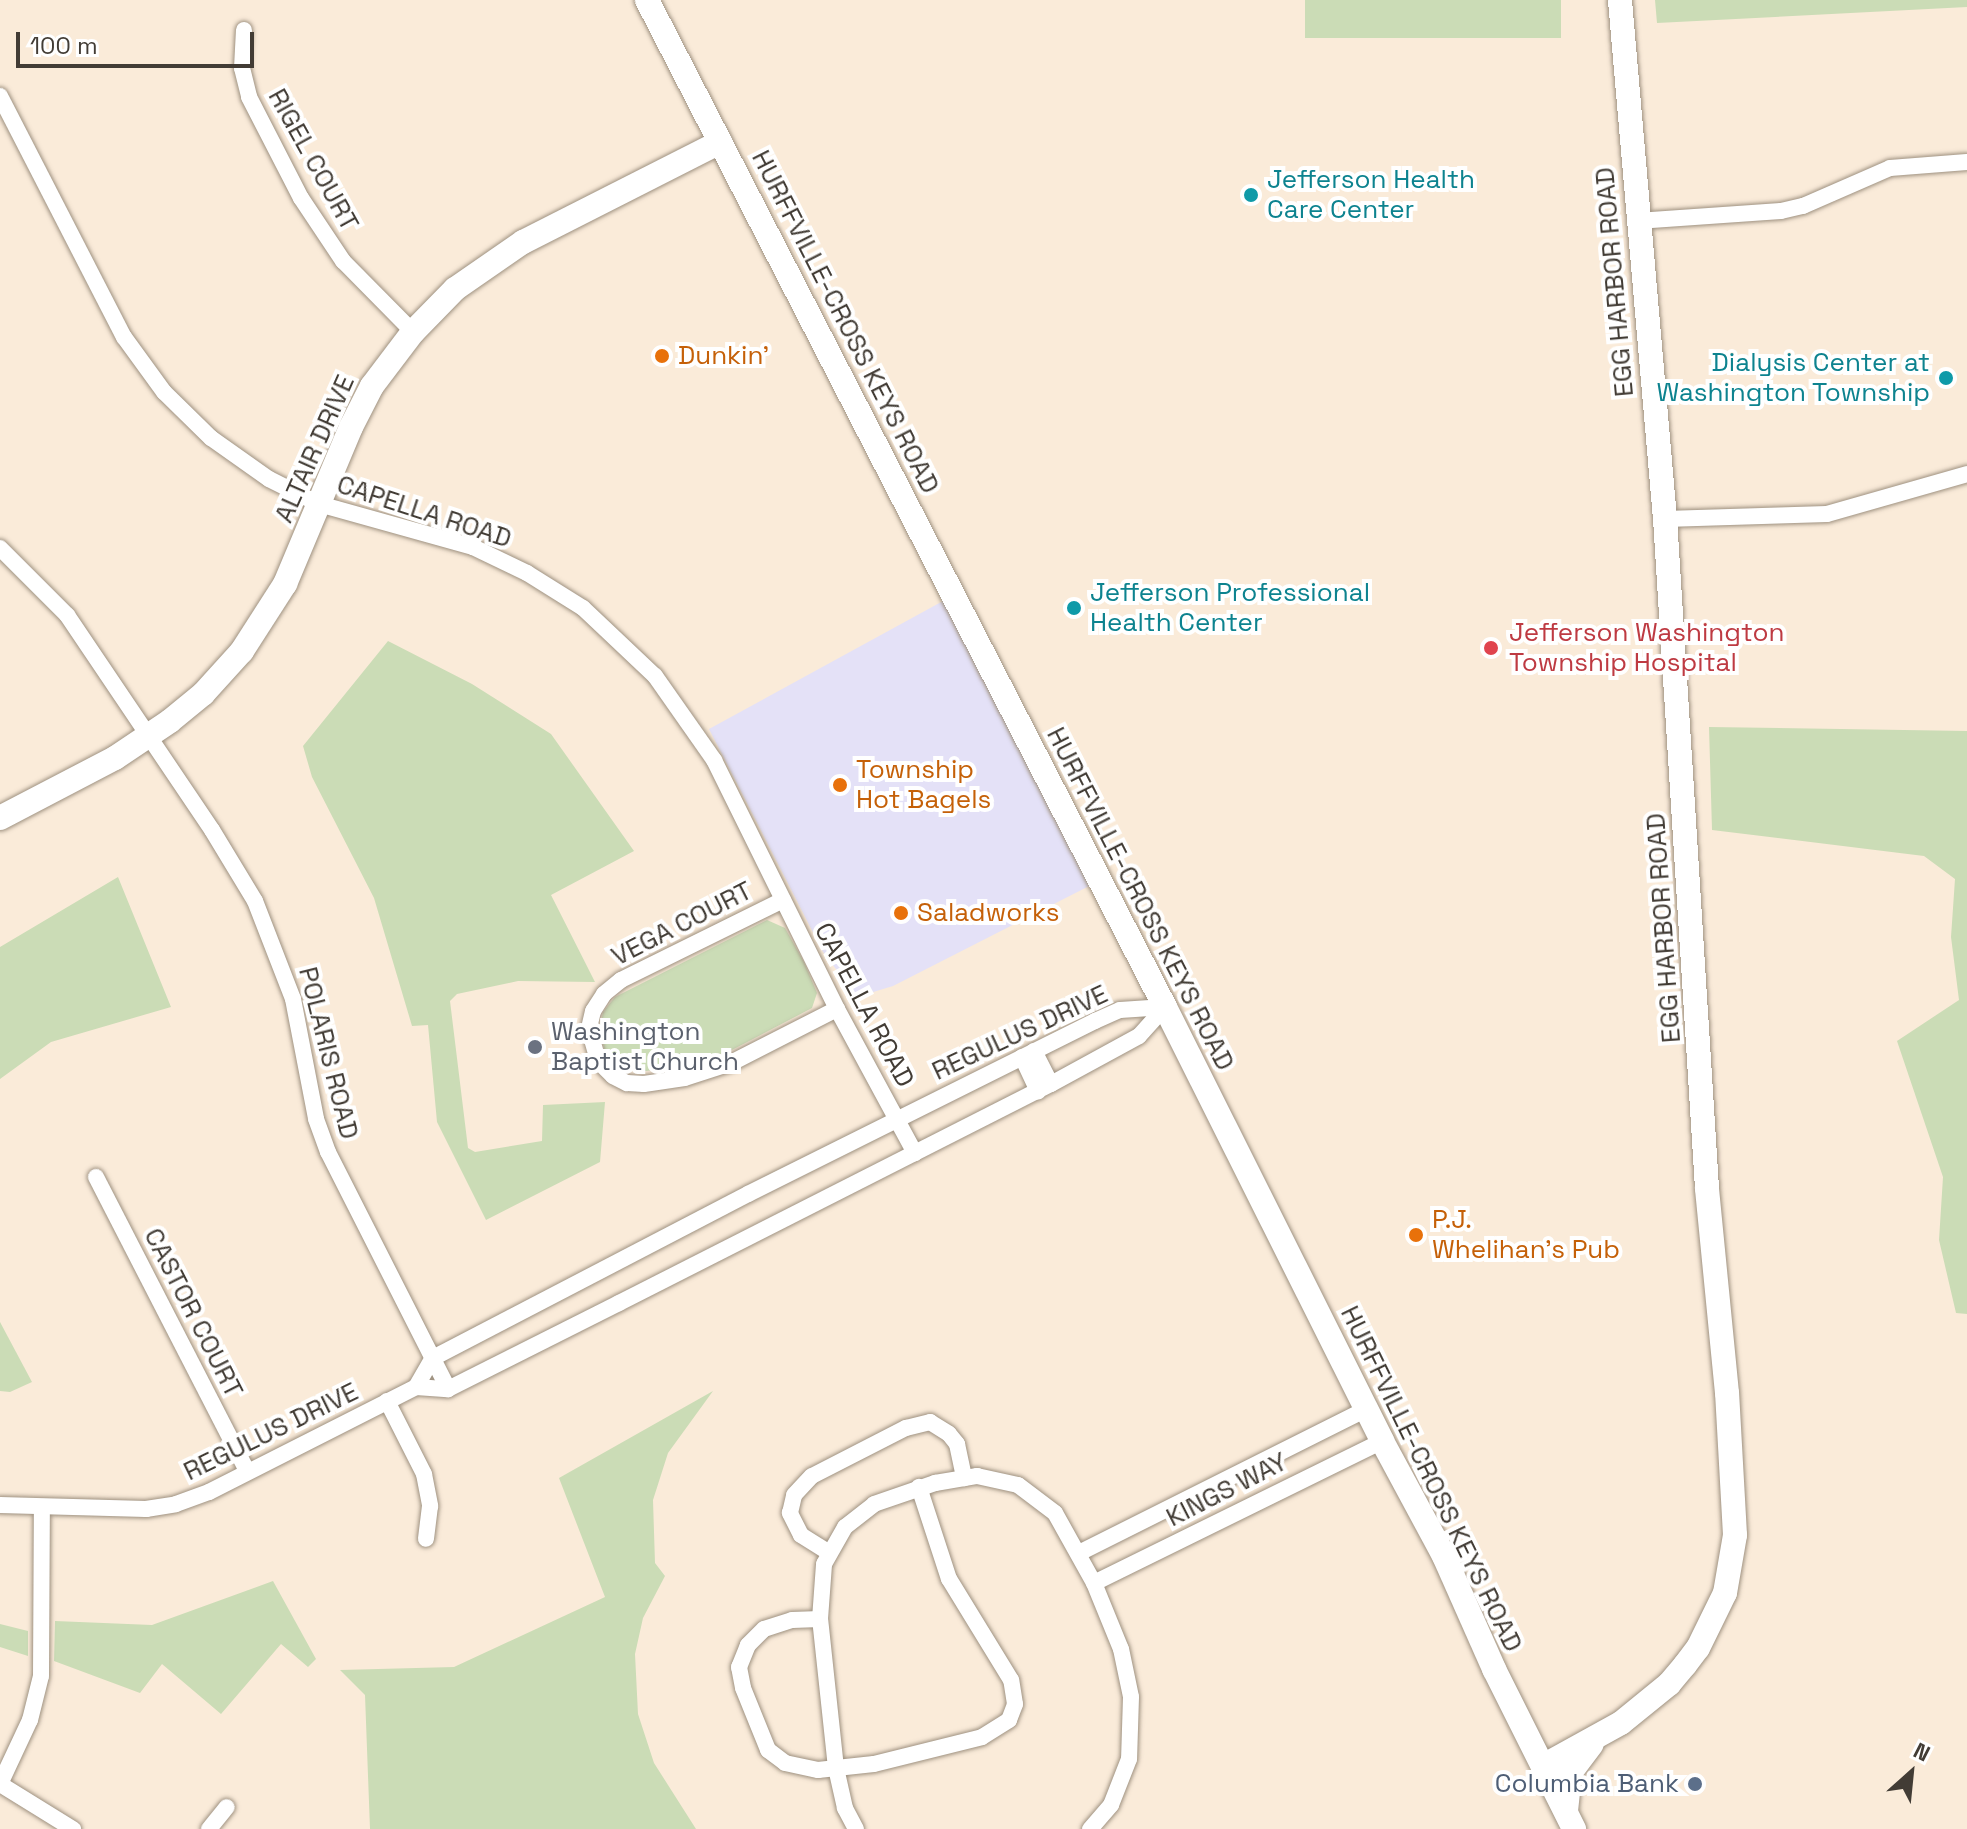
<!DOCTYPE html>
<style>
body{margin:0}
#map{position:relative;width:1967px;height:1829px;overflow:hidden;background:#faebd9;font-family:"Space Grotesk",sans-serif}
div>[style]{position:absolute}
.commercial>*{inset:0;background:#e4e1f7}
.green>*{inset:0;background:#cbdcb6;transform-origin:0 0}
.roads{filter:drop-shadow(0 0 2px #9e9180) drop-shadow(0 0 2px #9e9180)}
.street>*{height:16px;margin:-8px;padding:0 8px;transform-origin:8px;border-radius:8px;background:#fff}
.secondary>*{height:24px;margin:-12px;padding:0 12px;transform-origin:12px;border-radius:12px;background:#fff}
.dots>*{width:22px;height:22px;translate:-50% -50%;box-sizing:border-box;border:4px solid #fff;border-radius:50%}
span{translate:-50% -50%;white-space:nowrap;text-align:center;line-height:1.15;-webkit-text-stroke:8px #fff;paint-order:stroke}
.street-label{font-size:26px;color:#423c35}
.culture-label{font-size:26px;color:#0d838f}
.left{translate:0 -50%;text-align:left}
.right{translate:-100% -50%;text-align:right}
.food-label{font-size:26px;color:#c56008}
.health-label{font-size:26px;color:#be3a42}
.worship-label{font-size:26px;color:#5b616d}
.service-label{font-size:26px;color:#4e5e75}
.north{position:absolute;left:1871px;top:1733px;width:80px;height:80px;-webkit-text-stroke:6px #fff;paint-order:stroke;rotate:27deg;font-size:22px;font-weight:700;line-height:32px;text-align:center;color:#423c35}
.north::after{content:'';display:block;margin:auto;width:28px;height:36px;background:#423c35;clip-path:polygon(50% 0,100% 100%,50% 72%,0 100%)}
.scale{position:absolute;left:16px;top:32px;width:238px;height:36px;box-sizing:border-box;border:4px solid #423c35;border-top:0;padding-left:10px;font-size:24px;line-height:28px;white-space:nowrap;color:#423c35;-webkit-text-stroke:6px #fff;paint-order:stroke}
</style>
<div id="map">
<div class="commercial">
<div style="clip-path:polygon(954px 595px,1099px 881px,893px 986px,857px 997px,823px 952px,709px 729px)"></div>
</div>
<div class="green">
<div style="left:1305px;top:0;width:256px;height:38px"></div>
<div style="clip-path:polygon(1655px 0,1967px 0,1967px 7px,1657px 23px)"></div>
<div style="clip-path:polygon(388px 641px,472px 684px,551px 734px,634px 851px,551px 895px,595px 982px,518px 981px,457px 994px,450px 1001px,468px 1148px,475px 1152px,542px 1141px,543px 1105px,605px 1102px,600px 1162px,486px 1220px,437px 1122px,428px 1025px,412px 1026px,374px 898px,312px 777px,303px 746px)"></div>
<div style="clip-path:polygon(1709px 727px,1967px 731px,1967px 1314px,1956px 1313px,1939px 1240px,1943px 1177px,1897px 1041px,1959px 1000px,1951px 937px,1955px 879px,1924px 856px,1712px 830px)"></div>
<div style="clip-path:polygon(118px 877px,171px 1007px,51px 1042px,0 1079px,0 947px)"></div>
<div style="clip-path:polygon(767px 920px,785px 928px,804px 962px,817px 993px,812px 1008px,730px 1051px,676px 1068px,636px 1072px,613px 1061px,604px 1049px,600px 1028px,603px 1012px,615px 997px)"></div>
<div style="clip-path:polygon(0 1322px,32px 1382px,10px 1392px,0 1391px)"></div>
<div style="clip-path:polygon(713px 1391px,668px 1453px,653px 1500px,655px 1563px,665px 1576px,643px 1618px,635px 1654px,638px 1714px,654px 1763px,696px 1829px,370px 1829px,365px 1695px,340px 1670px,454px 1667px,605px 1597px,559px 1478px)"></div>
<div style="clip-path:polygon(273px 1581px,316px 1659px,308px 1667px,281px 1644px,221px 1714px,162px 1664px,140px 1693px,54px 1661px,55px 1621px,152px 1625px)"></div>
<div style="clip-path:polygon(0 1624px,28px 1631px,28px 1656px,0 1647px)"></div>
</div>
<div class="roads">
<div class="street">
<div style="left:244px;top:30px;width:38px;rotate:93deg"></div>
<div style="left:242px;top:68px;width:30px;rotate:76deg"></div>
<div style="left:249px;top:97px;width:114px;rotate:62.8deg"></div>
<div style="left:301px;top:198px;width:76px;rotate:56.3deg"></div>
<div style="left:343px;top:261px;width:100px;rotate:45.4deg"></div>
<div style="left:0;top:96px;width:271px;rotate:62.8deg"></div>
<div style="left:124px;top:337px;width:68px;rotate:54deg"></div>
<div style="left:164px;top:392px;width:66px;rotate:44.4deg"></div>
<div style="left:211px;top:438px;width:71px;rotate:35.3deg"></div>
<div style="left:269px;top:479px;width:56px;rotate:26.6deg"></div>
<div style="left:319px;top:504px;width:160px;rotate:15.6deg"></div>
<div style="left:473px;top:547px;width:60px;rotate:25.7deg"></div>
<div style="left:527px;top:573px;width:66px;rotate:32deg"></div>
<div style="left:583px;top:608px;width:99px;rotate:43.4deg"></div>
<div style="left:655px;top:676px;width:103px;rotate:54.9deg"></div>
<div style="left:714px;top:760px;width:278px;rotate:63.7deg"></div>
<div style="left:837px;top:1009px;width:164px;rotate:61.6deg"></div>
<div style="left:1637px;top:221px;width:144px;rotate:-4deg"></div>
<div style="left:1781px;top:211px;width:23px;rotate:-13deg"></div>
<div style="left:1803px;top:206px;width:95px;rotate:-23.6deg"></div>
<div style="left:1890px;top:168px;width:77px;rotate:-4.5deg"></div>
<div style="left:1665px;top:519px;width:162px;rotate:-1.8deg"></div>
<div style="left:1827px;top:514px;width:146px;rotate:-15.9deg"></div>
<div style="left:0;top:548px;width:95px;rotate:45deg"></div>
<div style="left:67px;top:615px;width:259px;rotate:56deg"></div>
<div style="left:212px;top:830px;width:83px;rotate:58.8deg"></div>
<div style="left:255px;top:901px;width:105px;rotate:68.8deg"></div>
<div style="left:293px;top:999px;width:122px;rotate:79.1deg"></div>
<div style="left:316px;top:1119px;width:35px;rotate:70deg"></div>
<div style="left:328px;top:1152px;width:266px;rotate:63.1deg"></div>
<div style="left:783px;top:900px;width:181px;rotate:153.7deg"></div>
<div style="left:621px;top:980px;width:22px;rotate:141deg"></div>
<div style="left:604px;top:994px;width:20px;rotate:123deg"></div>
<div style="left:593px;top:1011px;width:18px;rotate:103deg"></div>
<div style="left:589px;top:1029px;width:33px;rotate:74deg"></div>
<div style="left:598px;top:1061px;width:21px;rotate:45deg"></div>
<div style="left:613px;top:1076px;width:16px;rotate:27deg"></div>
<div style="left:627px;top:1083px;width:17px;rotate:3deg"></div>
<div style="left:644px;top:1084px;width:41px;rotate:-8.3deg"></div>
<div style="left:685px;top:1078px;width:48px;rotate:-18.1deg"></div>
<div style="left:731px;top:1063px;width:119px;rotate:-27deg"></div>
<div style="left:1034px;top:1051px;width:37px;rotate:63deg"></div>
<div style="left:1022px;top:1057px;width:38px;rotate:65deg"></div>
<div style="left:96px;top:1177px;width:331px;rotate:62.8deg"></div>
<div style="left:416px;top:1387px;width:34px;rotate:-60deg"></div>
<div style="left:433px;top:1358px;width:355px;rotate:-27.5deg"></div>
<div style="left:748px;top:1194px;width:388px;rotate:-26.5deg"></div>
<div style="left:1095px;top:1021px;width:27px;rotate:-24deg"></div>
<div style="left:1120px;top:1010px;width:45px;rotate:-3.8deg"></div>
<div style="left:387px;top:1401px;width:82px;rotate:63.1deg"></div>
<div style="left:424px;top:1474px;width:33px;rotate:79deg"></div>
<div style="left:430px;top:1506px;width:33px;rotate:97deg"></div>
<div style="left:0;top:1505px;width:146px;rotate:1.6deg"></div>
<div style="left:146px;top:1509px;width:30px;rotate:-9deg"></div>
<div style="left:176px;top:1504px;width:35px;rotate:-20deg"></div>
<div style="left:209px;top:1492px;width:232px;rotate:-26.9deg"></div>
<div style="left:416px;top:1387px;width:32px;rotate:4deg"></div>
<div style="left:448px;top:1389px;width:191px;rotate:-26.7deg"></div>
<div style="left:619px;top:1303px;width:484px;rotate:-26.9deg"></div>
<div style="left:1051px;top:1084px;width:100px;rotate:-28.6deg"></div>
<div style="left:1139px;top:1036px;width:39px;rotate:-48deg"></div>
<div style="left:828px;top:1552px;width:32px;rotate:-148deg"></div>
<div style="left:801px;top:1535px;width:25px;rotate:-117deg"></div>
<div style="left:790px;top:1513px;width:18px;rotate:-77deg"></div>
<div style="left:794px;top:1495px;width:26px;rotate:-47deg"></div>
<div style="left:812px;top:1476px;width:106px;rotate:-27.1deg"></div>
<div style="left:906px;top:1428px;width:25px;rotate:-14deg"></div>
<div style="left:930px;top:1422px;width:22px;rotate:32deg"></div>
<div style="left:949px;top:1434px;width:13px;rotate:51deg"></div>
<div style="left:957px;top:1444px;width:35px;rotate:78deg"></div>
<div style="left:1079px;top:1553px;width:321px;rotate:-26.6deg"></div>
<div style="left:1094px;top:1583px;width:321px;rotate:-26.2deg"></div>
<div style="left:820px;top:1619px;width:28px;rotate:178deg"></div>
<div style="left:792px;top:1620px;width:29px;rotate:162deg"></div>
<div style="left:764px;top:1629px;width:23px;rotate:135deg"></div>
<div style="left:748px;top:1645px;width:24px;rotate:112deg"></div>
<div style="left:739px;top:1667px;width:21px;rotate:79deg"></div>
<div style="left:743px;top:1688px;width:67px;rotate:68deg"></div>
<div style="left:768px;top:1750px;width:21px;rotate:37deg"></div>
<div style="left:785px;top:1763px;width:34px;rotate:12deg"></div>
<div style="left:818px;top:1770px;width:56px;rotate:-6.1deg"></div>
<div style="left:874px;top:1764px;width:111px;rotate:-14deg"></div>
<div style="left:982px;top:1737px;width:32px;rotate:-32deg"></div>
<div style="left:1009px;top:1720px;width:17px;rotate:-69deg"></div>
<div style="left:1015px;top:1704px;width:24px;rotate:-99deg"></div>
<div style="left:1011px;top:1680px;width:119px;rotate:-121.5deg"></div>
<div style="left:949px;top:1579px;width:97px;rotate:-108.1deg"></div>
<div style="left:0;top:1784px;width:71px;rotate:-64.9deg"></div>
<div style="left:30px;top:1720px;width:45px;rotate:-76deg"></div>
<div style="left:41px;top:1676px;width:169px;rotate:-89.7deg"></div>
<div style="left:0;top:1784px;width:86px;rotate:31.7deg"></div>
<div style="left:209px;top:1829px;width:28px;rotate:-51deg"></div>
<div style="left:856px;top:1829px;width:24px;rotate:-118deg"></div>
<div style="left:845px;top:1808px;width:41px;rotate:-102.7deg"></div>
<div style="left:836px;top:1768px;width:150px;rotate:-96.1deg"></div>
<div style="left:820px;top:1619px;width:55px;rotate:-85.8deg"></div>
<div style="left:824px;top:1564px;width:43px;rotate:-60.4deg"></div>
<div style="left:845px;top:1527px;width:37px;rotate:-38deg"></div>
<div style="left:874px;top:1504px;width:65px;rotate:-19deg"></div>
<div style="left:935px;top:1483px;width:43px;rotate:-9.5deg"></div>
<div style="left:977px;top:1476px;width:42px;rotate:12.4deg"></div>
<div style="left:1018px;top:1485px;width:46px;rotate:37.1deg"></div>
<div style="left:1055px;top:1513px;width:80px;rotate:60.9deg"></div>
<div style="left:1094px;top:1583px;width:71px;rotate:67.8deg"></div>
<div style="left:1121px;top:1649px;width:49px;rotate:78.2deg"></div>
<div style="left:1131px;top:1697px;width:62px;rotate:91.8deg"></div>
<div style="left:1129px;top:1759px;width:49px;rotate:111.4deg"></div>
<div style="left:1111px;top:1805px;width:32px;rotate:131deg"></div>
</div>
<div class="secondary">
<div style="left:647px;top:0;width:1132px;rotate:62.78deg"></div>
<div style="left:1165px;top:1007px;width:485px;rotate:63.4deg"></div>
<div style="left:1382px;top:1441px;width:131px;rotate:61.7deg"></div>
<div style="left:1444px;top:1556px;width:124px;rotate:66.1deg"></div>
<div style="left:1494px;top:1669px;width:179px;rotate:63.4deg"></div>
<div style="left:0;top:818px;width:130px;rotate:-27.6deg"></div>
<div style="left:115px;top:758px;width:66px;rotate:-33.9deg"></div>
<div style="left:170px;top:721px;width:43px;rotate:-39.3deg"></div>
<div style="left:203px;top:694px;width:58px;rotate:-47.8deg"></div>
<div style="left:242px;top:651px;width:80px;rotate:-57.3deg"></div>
<div style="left:285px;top:584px;width:170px;rotate:-67.2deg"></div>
<div style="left:351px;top:427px;width:46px;rotate:-62.9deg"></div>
<div style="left:372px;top:386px;width:68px;rotate:-52.8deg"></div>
<div style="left:413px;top:332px;width:60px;rotate:-45.7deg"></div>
<div style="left:455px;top:289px;width:83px;rotate:-34.7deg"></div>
<div style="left:523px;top:242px;width:221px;rotate:-26.9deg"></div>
<div style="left:1543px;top:1766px;width:89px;rotate:-28.9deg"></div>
<div style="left:1621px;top:1723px;width:62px;rotate:-39.1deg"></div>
<div style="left:1669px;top:1684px;width:25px;rotate:-50deg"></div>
<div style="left:1685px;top:1665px;width:21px;rotate:-53deg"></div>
<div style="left:1698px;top:1648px;width:61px;rotate:-63.9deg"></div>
<div style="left:1725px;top:1593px;width:59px;rotate:-80.2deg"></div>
<div style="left:1735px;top:1535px;width:142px;rotate:-93.2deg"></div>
<div style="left:1727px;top:1393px;width:206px;rotate:-95.6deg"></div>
<div style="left:1707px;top:1188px;width:670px;rotate:-93.59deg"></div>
<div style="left:1665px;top:519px;width:521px;rotate:-94.96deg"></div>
<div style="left:1566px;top:1811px;width:38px;rotate:-84deg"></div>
<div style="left:1570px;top:1773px;width:36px;rotate:-53deg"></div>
</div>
</div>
<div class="dots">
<div style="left:1251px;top:195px;background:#0f9aa8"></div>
<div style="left:662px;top:356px;background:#e8710a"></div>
<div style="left:1946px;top:378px;background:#0f9aa8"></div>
<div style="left:1074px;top:608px;background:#0f9aa8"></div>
<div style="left:1491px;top:648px;background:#e0444e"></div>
<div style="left:840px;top:785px;background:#e8710a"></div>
<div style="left:901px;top:913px;background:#e8710a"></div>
<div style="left:535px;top:1047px;background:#6b7280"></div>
<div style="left:1416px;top:1235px;background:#e8710a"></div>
<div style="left:1695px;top:1784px;background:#5c6f8a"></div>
</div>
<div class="street-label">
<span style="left:313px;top:160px;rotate:61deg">RIGEL COURT</span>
<span style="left:1615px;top:282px;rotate:-95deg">EGG HARBOR ROAD</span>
<span style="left:845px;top:322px;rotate:63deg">HURFFVILLE-CROSS KEYS ROAD</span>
<span style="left:315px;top:449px;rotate:-66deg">ALTAIR DRIVE</span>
<span style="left:424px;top:512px;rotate:18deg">CAPELLA ROAD</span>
<span style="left:1140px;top:899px;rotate:63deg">HURFFVILLE-CROSS KEYS ROAD</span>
<span style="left:682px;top:924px;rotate:-27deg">VEGA COURT</span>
<span style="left:1664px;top:928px;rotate:-94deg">EGG HARBOR ROAD</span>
<span style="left:864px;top:1005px;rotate:62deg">CAPELLA ROAD</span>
<span style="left:1020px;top:1033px;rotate:-25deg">REGULUS DRIVE</span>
<span style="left:328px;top:1053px;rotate:76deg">POLARIS ROAD</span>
<span style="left:193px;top:1313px;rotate:63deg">CASTOR COURT</span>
<span style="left:271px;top:1432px;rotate:-26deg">REGULUS DRIVE</span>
<span style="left:1431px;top:1479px;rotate:64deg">HURFFVILLE-CROSS KEYS ROAD</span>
<span style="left:1227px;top:1490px;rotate:-27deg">KINGS WAY</span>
</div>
<div class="culture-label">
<span class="left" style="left:1267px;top:195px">Jefferson Health<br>Care Center</span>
<span class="right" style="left:1930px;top:378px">Dialysis Center at<br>Washington Township</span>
<span class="left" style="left:1090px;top:608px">Jefferson Professional<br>Health Center</span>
</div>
<div class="food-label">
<span class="left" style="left:678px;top:356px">Dunkin'</span>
<span class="left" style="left:856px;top:785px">Township<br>Hot Bagels</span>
<span class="left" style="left:917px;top:913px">Saladworks</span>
<span class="left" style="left:1432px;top:1235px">P.J.<br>Whelihan's Pub</span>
</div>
<div class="health-label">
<span class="left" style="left:1509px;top:648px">Jefferson Washington<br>Township Hospital</span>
</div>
<div class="worship-label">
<span class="left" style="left:551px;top:1047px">Washington<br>Baptist Church</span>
</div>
<div class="service-label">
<span class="right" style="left:1679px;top:1784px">Columbia Bank</span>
</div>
<div class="north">N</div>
<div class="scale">100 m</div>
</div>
